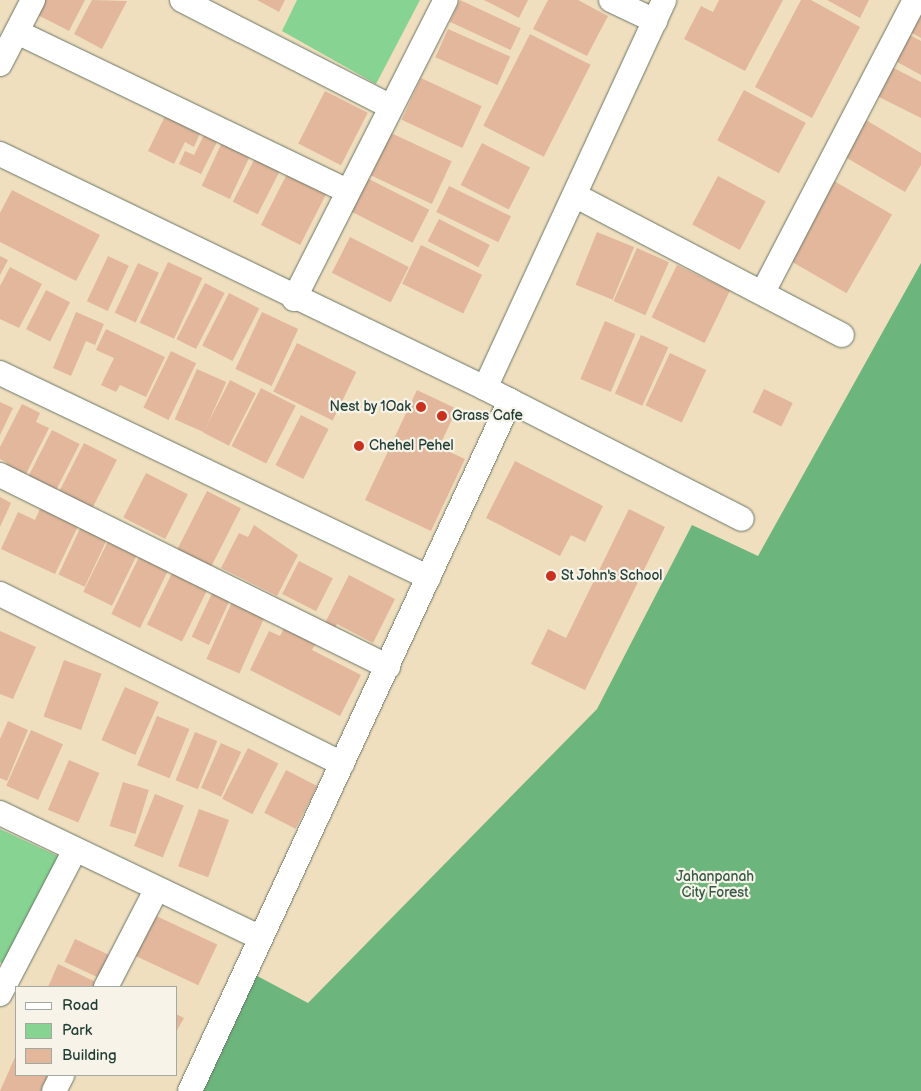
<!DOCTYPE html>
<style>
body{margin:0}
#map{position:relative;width:921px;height:1091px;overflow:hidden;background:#f0dfbf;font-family:"Balsamiq Sans",sans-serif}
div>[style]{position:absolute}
.green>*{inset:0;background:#86d392}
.forest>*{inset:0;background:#6cb57c}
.building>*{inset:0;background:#e2b79c;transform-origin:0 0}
.roads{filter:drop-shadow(0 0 1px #687665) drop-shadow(0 0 1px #687665)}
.street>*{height:24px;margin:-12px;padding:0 12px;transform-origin:12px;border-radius:12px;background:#fff}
.dots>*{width:14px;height:14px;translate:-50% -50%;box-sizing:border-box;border:2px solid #f7f3e8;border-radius:50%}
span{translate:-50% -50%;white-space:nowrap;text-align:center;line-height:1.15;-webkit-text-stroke:4.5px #f7f3e8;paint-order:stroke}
.poi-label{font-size:14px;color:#1f3d34}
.right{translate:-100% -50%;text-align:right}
.left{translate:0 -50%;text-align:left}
.park-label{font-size:14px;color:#345b47}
.legend{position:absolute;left:15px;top:986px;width:162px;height:90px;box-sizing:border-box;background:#f7f3e8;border:1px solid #a1aaa0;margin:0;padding:6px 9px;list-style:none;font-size:15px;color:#1f3d34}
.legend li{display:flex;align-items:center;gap:10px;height:25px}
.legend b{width:25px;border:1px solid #a1aaa0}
</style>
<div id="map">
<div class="green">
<div style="clip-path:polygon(297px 0,420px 0,376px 84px,282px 31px)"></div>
<div style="clip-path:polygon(0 829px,62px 858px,5px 965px,0 962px)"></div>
</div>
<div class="forest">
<div style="clip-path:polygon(921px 263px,921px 1091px,190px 1091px,246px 970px,308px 1003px,597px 709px,692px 525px,758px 556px)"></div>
</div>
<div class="building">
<div style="clip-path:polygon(41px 0,85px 0,69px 31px,34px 13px)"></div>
<div style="clip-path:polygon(92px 0,127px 1px,102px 49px,74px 34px)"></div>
<div style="clip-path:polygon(257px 0,285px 0,279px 12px)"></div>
<div style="left:460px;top:0;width:67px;height:24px;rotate:25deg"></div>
<div style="clip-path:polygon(484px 0,528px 0,519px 18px)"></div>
<div style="clip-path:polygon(548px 0,578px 0,608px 16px,587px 56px,533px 29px)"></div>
<div style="clip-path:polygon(719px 0,783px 0,745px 71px,684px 39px,701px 6px,713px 12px)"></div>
<div style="clip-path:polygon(801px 0,811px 0,860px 27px,812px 118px,755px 87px)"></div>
<div style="clip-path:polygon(827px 0,869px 0,860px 18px)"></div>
<div style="clip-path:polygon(921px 3px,921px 38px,907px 30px)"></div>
<div style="left:448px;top:29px;width:68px;height:31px;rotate:24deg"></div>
<div style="clip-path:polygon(904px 32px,921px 41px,921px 75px,890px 58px)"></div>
<div style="left:530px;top:34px;width:68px;height:103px;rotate:27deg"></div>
<div style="clip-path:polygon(888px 65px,921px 82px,921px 118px,873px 94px)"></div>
<div style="left:421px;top:78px;width:67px;height:46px;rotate:25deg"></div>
<div style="left:744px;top:90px;width:70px;height:57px;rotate:28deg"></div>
<div style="left:325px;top:91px;width:48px;height:59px;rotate:27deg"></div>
<div style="clip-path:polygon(167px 112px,202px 129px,194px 147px,185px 142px,174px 164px,148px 151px)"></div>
<div style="clip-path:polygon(861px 117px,921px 153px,921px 165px,905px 192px,840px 154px)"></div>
<div style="clip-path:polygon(206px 131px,219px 138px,201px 174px,179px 164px,185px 151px,194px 155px)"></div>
<div style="left:391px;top:133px;width:67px;height:47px;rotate:25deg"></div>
<div style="left:225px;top:136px;width:31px;height:55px;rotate:25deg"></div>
<div style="left:482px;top:143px;width:54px;height:47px;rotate:27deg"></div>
<div style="left:255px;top:158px;width:28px;height:49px;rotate:27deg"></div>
<div style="left:290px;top:168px;width:44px;height:64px;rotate:27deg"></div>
<div style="left:718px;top:176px;width:54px;height:55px;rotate:28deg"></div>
<div style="left:367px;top:178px;width:70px;height:37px;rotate:27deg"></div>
<div style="left:834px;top:181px;width:67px;height:91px;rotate:30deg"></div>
<div style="left:449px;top:186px;width:69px;height:29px;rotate:26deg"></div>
<div style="clip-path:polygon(12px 190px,100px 235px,76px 281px,0 242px,0 213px)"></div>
<div style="left:439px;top:219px;width:57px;height:25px;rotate:27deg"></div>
<div style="left:597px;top:232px;width:40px;height:57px;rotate:22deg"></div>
<div style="left:350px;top:237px;width:66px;height:40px;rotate:27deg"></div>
<div style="left:421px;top:245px;width:68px;height:43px;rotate:26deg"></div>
<div style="left:637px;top:248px;width:35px;height:58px;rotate:24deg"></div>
<div style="clip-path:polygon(0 256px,8px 260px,0 275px)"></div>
<div style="left:108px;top:256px;width:23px;height:50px;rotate:25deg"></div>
<div style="left:168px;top:262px;width:38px;height:67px;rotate:25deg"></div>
<div style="left:138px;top:263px;width:23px;height:55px;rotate:25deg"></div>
<div style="left:677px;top:265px;width:59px;height:58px;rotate:26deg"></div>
<div style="clip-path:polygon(10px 267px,42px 284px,19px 328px,0 319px,0 286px)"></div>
<div style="left:205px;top:283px;width:22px;height:63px;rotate:27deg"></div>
<div style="left:46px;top:290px;width:27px;height:44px;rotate:27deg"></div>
<div style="left:229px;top:293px;width:34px;height:59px;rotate:27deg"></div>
<div style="clip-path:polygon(76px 312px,104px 324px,95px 345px,86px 341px,71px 376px,53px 368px)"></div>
<div style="left:262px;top:312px;width:40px;height:63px;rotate:25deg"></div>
<div style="left:605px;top:321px;width:33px;height:63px;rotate:23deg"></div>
<div style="clip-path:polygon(106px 329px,165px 357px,146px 397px,120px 385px,116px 392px,101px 385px,114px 358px,96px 350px)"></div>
<div style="left:641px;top:335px;width:30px;height:64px;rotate:24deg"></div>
<div style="left:297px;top:343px;width:66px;height:54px;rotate:26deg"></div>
<div style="left:171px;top:351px;width:28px;height:63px;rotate:26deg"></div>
<div style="left:670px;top:353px;width:40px;height:58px;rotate:25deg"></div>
<div style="left:197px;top:369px;width:32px;height:55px;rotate:24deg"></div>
<div style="left:230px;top:380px;width:29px;height:59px;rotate:27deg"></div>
<div style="left:261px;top:388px;width:39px;height:65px;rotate:27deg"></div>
<div style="left:764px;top:389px;width:32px;height:26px;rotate:26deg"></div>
<div style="clip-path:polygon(417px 390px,457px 409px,439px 447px,465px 459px,431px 531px,365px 500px)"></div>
<div style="clip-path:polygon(0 402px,13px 408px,0 435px)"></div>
<div style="clip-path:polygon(22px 404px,40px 413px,36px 422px,49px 428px,23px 480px,3px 470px,7px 463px,0 459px,0 447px)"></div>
<div style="left:301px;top:415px;width:31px;height:56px;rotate:27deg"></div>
<div style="left:52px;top:430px;width:31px;height:55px;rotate:27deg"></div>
<div style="left:84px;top:443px;width:37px;height:59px;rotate:27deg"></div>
<div style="clip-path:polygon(515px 461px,603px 506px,585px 542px,571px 535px,560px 556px,486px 518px)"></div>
<div style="left:146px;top:473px;width:47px;height:50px;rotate:27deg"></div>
<div style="left:207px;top:491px;width:38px;height:67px;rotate:27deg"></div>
<div style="clip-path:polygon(0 497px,11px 503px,0 527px)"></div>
<div style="clip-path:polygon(43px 502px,81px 520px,55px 574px,1px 549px,18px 512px,35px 520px)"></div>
<div style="clip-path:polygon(629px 509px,665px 527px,585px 690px,531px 664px,548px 629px,566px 638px)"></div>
<div style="left:83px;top:522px;width:29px;height:58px;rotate:25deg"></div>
<div style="clip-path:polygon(254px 525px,298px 555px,277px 596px,221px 568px,239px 533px,248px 537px)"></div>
<div style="left:110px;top:537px;width:32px;height:61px;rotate:26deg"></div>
<div style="left:142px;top:551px;width:32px;height:70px;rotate:26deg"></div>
<div style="left:299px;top:561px;width:38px;height:37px;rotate:27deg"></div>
<div style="left:175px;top:567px;width:39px;height:64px;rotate:26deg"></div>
<div style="clip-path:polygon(349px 575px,395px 599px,373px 643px,337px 624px,333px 632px,323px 627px)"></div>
<div style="left:215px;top:587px;width:19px;height:55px;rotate:25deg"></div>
<div style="left:235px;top:595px;width:36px;height:70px;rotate:24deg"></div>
<div style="clip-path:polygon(286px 624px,318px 640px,312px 650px,361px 675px,340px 716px,250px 670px,269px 631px,280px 636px)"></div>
<div style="clip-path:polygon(0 631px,36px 647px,13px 699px,0 694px)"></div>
<div style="left:64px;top:660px;width:40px;height:60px;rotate:20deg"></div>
<div style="left:125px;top:687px;width:37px;height:58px;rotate:24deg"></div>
<div style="left:157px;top:716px;width:35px;height:53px;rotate:22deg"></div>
<div style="clip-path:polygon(8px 721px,28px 730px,7px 781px,0 778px,0 739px)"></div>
<div style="left:31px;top:730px;width:35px;height:61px;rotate:24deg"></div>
<div style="left:195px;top:732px;width:24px;height:52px;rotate:22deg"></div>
<div style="left:221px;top:743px;width:22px;height:49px;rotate:24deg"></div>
<div style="left:248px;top:748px;width:34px;height:57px;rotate:27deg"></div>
<div style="left:69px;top:760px;width:33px;height:54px;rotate:23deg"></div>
<div style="left:286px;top:770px;width:35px;height:48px;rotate:27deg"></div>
<div style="left:123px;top:782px;width:27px;height:46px;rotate:17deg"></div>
<div style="left:155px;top:794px;width:31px;height:56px;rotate:22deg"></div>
<div style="left:199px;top:809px;width:32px;height:61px;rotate:20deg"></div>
<div style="left:152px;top:914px;width:72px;height:45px;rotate:25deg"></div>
<div style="left:75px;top:939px;width:42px;height:25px;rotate:25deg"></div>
<div style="clip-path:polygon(58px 964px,100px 984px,99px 987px,48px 987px)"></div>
<div style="clip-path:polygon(176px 1014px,184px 1018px,176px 1032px)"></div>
<div style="clip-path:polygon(16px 1055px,16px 1075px,56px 1075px,48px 1091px,0 1091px)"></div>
</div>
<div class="roads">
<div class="street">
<div style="left:182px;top:0;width:235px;rotate:27.1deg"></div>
<div style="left:611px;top:0;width:49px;rotate:25.5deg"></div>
<div style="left:17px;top:32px;width:366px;rotate:25.7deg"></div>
<div style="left:0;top:64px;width:72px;rotate:-62.7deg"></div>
<div style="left:0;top:154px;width:538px;rotate:25.76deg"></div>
<div style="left:485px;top:388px;width:288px;rotate:27deg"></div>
<div style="left:576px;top:196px;width:300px;rotate:27.6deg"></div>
<div style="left:763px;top:292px;width:329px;rotate:-62.5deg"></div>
<div style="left:294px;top:299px;width:335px;rotate:-63.1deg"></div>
<div style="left:0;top:373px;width:475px;rotate:25.5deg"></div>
<div style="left:485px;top:388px;width:427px;rotate:-65.2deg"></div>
<div style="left:0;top:475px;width:433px;rotate:26.3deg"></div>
<div style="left:0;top:594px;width:382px;rotate:26.4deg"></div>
<div style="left:0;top:813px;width:289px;rotate:25.6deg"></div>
<div style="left:106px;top:987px;width:109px;rotate:-62.7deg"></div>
<div style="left:0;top:994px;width:162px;rotate:-62.5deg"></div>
<div style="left:54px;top:1091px;width:18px;rotate:-63deg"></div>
<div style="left:190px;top:1091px;width:761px;rotate:-65.12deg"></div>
</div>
</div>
<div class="dots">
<div style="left:421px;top:407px;background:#c8321e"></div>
<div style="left:442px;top:416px;background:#c8321e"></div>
<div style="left:359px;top:446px;background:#c8321e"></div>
<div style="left:551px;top:576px;background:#c8321e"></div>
</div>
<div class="poi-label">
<span class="right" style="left:411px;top:407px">Nest by 1Oak</span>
<span class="left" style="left:452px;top:416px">Grass Cafe</span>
<span class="left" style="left:369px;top:446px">Chehel Pehel</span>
<span class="left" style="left:561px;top:576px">St John's School</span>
</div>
<div class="park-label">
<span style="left:715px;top:885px">Jahanpanah<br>City Forest</span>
</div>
<ul class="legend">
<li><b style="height:6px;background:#fff"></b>Road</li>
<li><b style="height:14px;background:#86d392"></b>Park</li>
<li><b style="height:14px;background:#e2b79c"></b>Building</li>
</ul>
</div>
